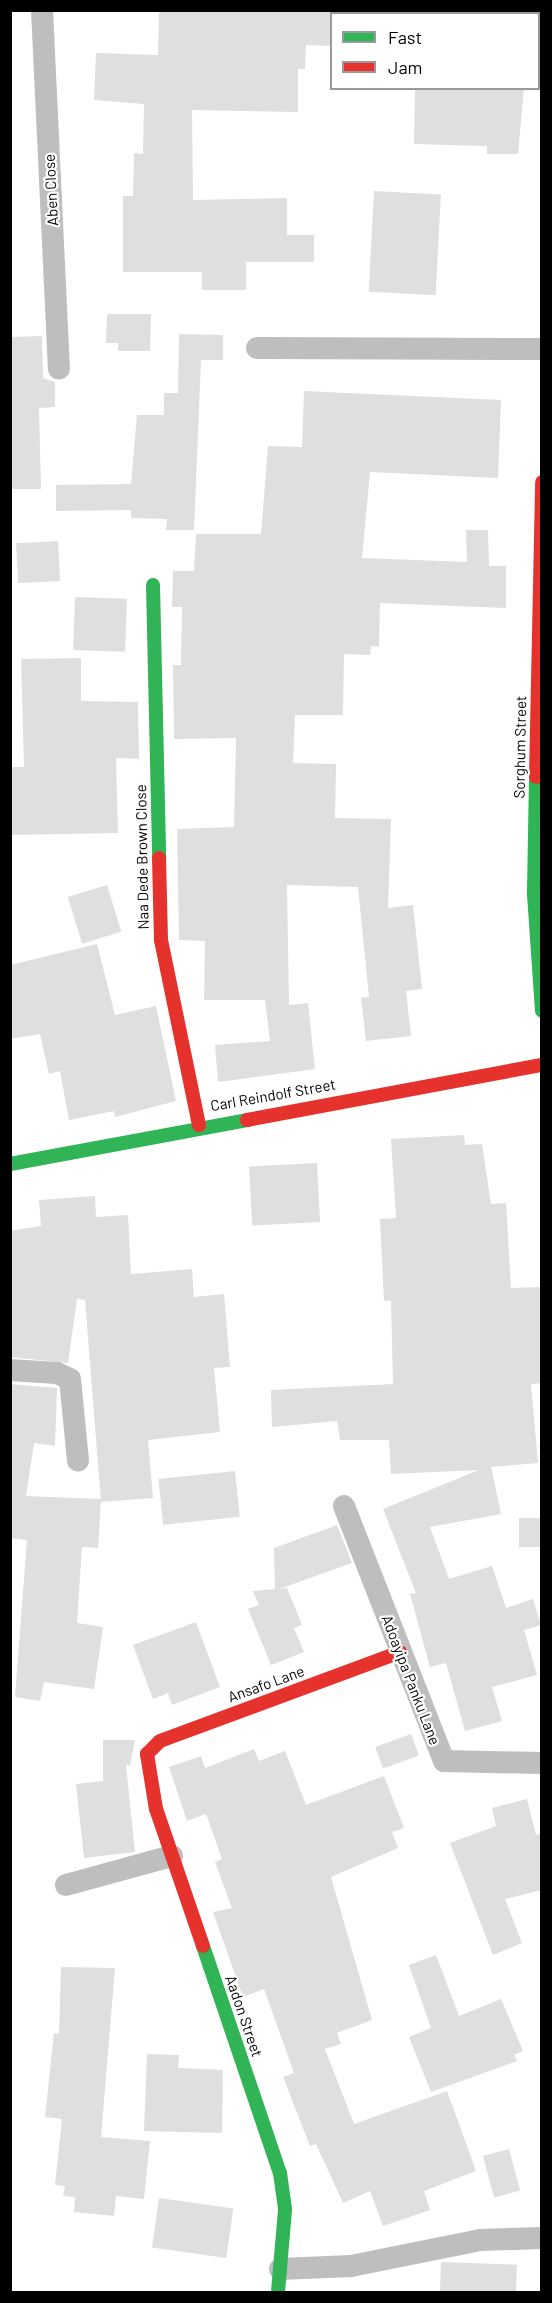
<!DOCTYPE html>
<style>
body{margin:0}
#map{position:relative;width:552px;height:2303px;overflow:hidden;background:#fff;font-family:Barlow,sans-serif}
div>[style]{position:absolute}
.building>*{inset:0;background:#dfdfdf;transform-origin:0 0}
.street>*{height:22px;margin:-11px;padding:0 11px;transform-origin:11px;border-radius:11px;background:#bebebe}
.fast>*{height:14px;margin:-7px;padding:0 7px;transform-origin:7px;border-radius:7px;background:#30b455}
.jam>*{height:14px;margin:-7px;padding:0 7px;transform-origin:7px;border-radius:7px;background:#e5322d}
span{translate:-50% -50%;white-space:nowrap;text-align:center;line-height:1.15;-webkit-text-stroke:4.5px #fff;paint-order:stroke}
.street-label{font-size:15px;color:#000}
.frame{position:absolute;inset:0;border:12px solid #000;pointer-events:none}
.legend{position:absolute;left:330px;top:12px;width:210px;height:78px;box-sizing:border-box;background:#fff;border:2px solid #999;margin:0;padding:8px 10px;list-style:none;font-size:18px;color:#000}
.legend li{display:flex;align-items:center;gap:12px;height:30px}
.legend b{width:30px;border:2px solid #999}
</style>
<div id="map">
<div class="building">
<div style="clip-path:polygon(159px 10px,332px 10px,332px 46px,306px 45px,305px 69px,298px 69px,298px 112px,192px 110px,193px 200px,287px 198px,287px 235px,314px 235px,314px 262px,246px 262px,246px 290px,202px 290px,202px 272px,123px 272px,123px 196px,133px 196px,134px 153px,143px 154px,144px 104px,94px 100px,96px 53px,158px 55px)"></div>
<div style="clip-path:polygon(415px 88px,524px 88px,518px 154px,487px 154px,487px 146px,414px 144px)"></div>
<div style="left:374px;top:191px;width:67px;height:101px;rotate:3deg"></div>
<div style="clip-path:polygon(107px 314px,151px 314px,150px 351px,118px 351px,118px 343px,106px 343px)"></div>
<div style="clip-path:polygon(179px 334px,223px 335px,223px 360px,201px 360px,194px 530px,166px 530px,167px 519px,131px 518px,131px 510px,56px 511px,56px 485px,131px 484px,137px 415px,164px 415px,164px 393px,178px 393px)"></div>
<div style="clip-path:polygon(42px 336px,43px 378px,55px 382px,55px 407px,39px 408px,41px 489px,10px 489px,10px 337px)"></div>
<div style="clip-path:polygon(304px 391px,501px 400px,498px 478px,370px 472px,362px 558px,467px 562px,466px 530px,488px 530px,489px 566px,506px 566px,506px 608px,380px 603px,379px 647px,371px 646px,370px 655px,344px 654px,343px 715px,295px 715px,293px 763px,336px 764px,335px 818px,391px 819px,388px 908px,413px 905px,422px 989px,406px 991px,411px 1036px,366px 1041px,361px 998px,369px 997px,358px 887px,287px 885px,289px 1005px,308px 1003px,315px 1069px,218px 1082px,215px 1045px,270px 1041px,265px 1000px,204px 1000px,205px 941px,179px 940px,177px 829px,234px 827px,236px 738px,174px 739px,173px 665px,181px 665px,182px 607px,172px 607px,173px 571px,194px 571px,196px 534px,261px 534px,268px 446px,302px 447px)"></div>
<div style="left:58px;top:541px;width:40px;height:42px;rotate:87deg"></div>
<div style="left:75px;top:597px;width:52px;height:53px;rotate:2deg"></div>
<div style="clip-path:polygon(81px 658px,81px 701px,138px 702px,139px 759px,116px 758px,118px 833px,10px 835px,10px 767px,24px 767px,21px 659px)"></div>
<div style="left:107px;top:885px;width:49px;height:41px;rotate:73deg"></div>
<div style="clip-path:polygon(97px 944px,115px 1015px,156px 1006px,176px 1101px,115px 1117px,114px 1111px,69px 1120px,60px 1071px,49px 1074px,40px 1034px,10px 1039px,10px 965px)"></div>
<div style="clip-path:polygon(464px 1135px,465px 1145px,482px 1144px,491px 1204px,506px 1203px,511px 1288px,542px 1287px,542px 1383px,531px 1384px,538px 1463px,491px 1467px,501px 1514px,430px 1527px,449px 1579px,492px 1566px,506px 1608px,533px 1599px,541px 1625px,524px 1630px,537px 1675px,492px 1687px,502px 1721px,465px 1731px,446px 1663px,430px 1667px,410px 1594px,416px 1593px,383px 1509px,479px 1470px,391px 1474px,389px 1440px,340px 1440px,337px 1421px,272px 1427px,271px 1390px,393px 1384px,391px 1301px,384px 1301px,380px 1219px,396px 1218px,391px 1139px)"></div>
<div style="left:317px;top:1163px;width:59px;height:68px;rotate:87deg"></div>
<div style="clip-path:polygon(95px 1196px,96px 1217px,128px 1215px,131px 1274px,192px 1269px,194px 1297px,224px 1294px,230px 1367px,214px 1368px,220px 1432px,148px 1440px,153px 1498px,101px 1502px,85px 1300px,77px 1299px,68px 1363px,10px 1357px,10px 1231px,41px 1226px,39px 1200px)"></div>
<div style="clip-path:polygon(10px 1384px,57px 1388px,55px 1446px,34px 1443px,26px 1496px,101px 1499px,98px 1548px,82px 1547px,77px 1623px,103px 1627px,94px 1689px,44px 1682px,40px 1701px,15px 1697px,27px 1540px,10px 1538px)"></div>
<div style="left:235px;top:1471px;width:46px;height:77px;rotate:84deg"></div>
<div style="left:542px;top:1518px;width:29px;height:23px;rotate:90deg"></div>
<div style="clip-path:polygon(337px 1525px,352px 1563px,279px 1589px,287px 1588px,302px 1625px,294px 1628px,304px 1652px,271px 1665px,248px 1609px,259px 1605px,253px 1591px,275px 1589px,274px 1548px)"></div>
<div style="clip-path:polygon(196px 1622px,220px 1687px,172px 1705px,168px 1693px,153px 1699px,133px 1645px)"></div>
<div style="left:411px;top:1734px;width:23px;height:38px;rotate:70deg"></div>
<div style="clip-path:polygon(103px 1740px,135px 1740px,130px 1765px,126px 1765px,135px 1852px,84px 1858px,76px 1784px,103px 1781px)"></div>
<div style="clip-path:polygon(254px 1749px,259px 1761px,285px 1751px,306px 1805px,384px 1776px,404px 1828px,392px 1832px,398px 1848px,331px 1877px,372px 2020px,337px 2033px,341px 2044px,325px 2049px,354px 2124px,447px 2091px,476px 2171px,424px 2191px,430px 2210px,383px 2226px,370px 2191px,343px 2203px,316px 2144px,310px 2146px,283px 2077px,294px 2073px,264px 1989px,243px 1997px,213px 1912px,232px 1908px,215px 1862px,222px 1859px,206px 1814px,187px 1821px,169px 1767px,201px 1756px,205px 1768px)"></div>
<div style="clip-path:polygon(527px 1799px,536px 1835px,542px 1833px,542px 1890px,505px 1899px,522px 1943px,493px 1955px,450px 1843px,496px 1826px,492px 1808px)"></div>
<div style="clip-path:polygon(436px 1955px,459px 2016px,501px 1999px,523px 2051px,514px 2055px,517px 2061px,431px 2092px,409px 2037px,431px 2028px,409px 1965px)"></div>
<div style="clip-path:polygon(61px 1967px,115px 1968px,101px 2137px,150px 2141px,144px 2199px,116px 2196px,114px 2216px,74px 2212px,75px 2197px,63px 2196px,65px 2186px,55px 2185px,62px 2119px,45px 2117px,54px 2033px,59px 2034px)"></div>
<div style="clip-path:polygon(147px 2054px,179px 2055px,178px 2068px,223px 2070px,222px 2133px,144px 2131px)"></div>
<div style="left:509px;top:2149px;width:43px;height:27px;rotate:75deg"></div>
<div style="left:159px;top:2198px;width:75px;height:50px;rotate:8deg"></div>
<div style="left:441px;top:2262px;width:76px;height:30px;rotate:2deg"></div>
</div>
<div class="street">
<div style="left:42px;top:10px;width:359px;rotate:87.3deg"></div>
<div style="left:257px;top:348px;width:285px;rotate:0.2deg"></div>
<div style="left:10px;top:1370px;width:47px;rotate:3.7deg"></div>
<div style="left:57px;top:1373px;width:14px;rotate:25deg"></div>
<div style="left:70px;top:1379px;width:82px;rotate:84.4deg"></div>
<div style="left:344px;top:1506px;width:274px;rotate:68.6deg"></div>
<div style="left:444px;top:1761px;width:98px;rotate:1.2deg"></div>
<div style="left:66px;top:1885px;width:110px;rotate:-15.3deg"></div>
<div style="left:280px;top:2269px;width:71px;rotate:-2.4deg"></div>
<div style="left:351px;top:2266px;width:132px;rotate:-11.4deg"></div>
<div style="left:480px;top:2240px;width:62px;rotate:-1.8deg"></div>
</div>
<div class="fast">
<div style="left:153px;top:585px;width:273px;rotate:88.7deg"></div>
<div style="left:536px;top:777px;width:117px;rotate:91deg"></div>
<div style="left:534px;top:894px;width:117px;rotate:86.1deg"></div>
<div style="left:10px;top:1164px;width:241px;rotate:-10.5deg"></div>
<div style="left:203px;top:1946px;width:240px;rotate:71.3deg"></div>
<div style="left:280px;top:2173px;width:37px;rotate:82deg"></div>
<div style="left:285px;top:2210px;width:82px;rotate:94.9deg"></div>
</div>
<div class="jam">
<div style="left:536px;top:777px;width:295px;rotate:-88.8deg"></div>
<div style="left:159px;top:858px;width:82px;rotate:88.6deg"></div>
<div style="left:161px;top:940px;width:189px;rotate:78.4deg"></div>
<div style="left:247px;top:1120px;width:300px;rotate:-10.6deg"></div>
<div style="left:203px;top:1946px;width:145px;rotate:-108.9deg"></div>
<div style="left:156px;top:1809px;width:56px;rotate:-99.3deg"></div>
<div style="left:147px;top:1754px;width:18px;rotate:-45deg"></div>
<div style="left:160px;top:1741px;width:256px;rotate:-20.3deg"></div>
</div>
<div class="street-label">
<span style="left:51px;top:190px;rotate:-93deg">Aben Close</span>
<span style="left:520px;top:747px;rotate:-89deg">Sorghum Street</span>
<span style="left:142px;top:857px;rotate:-91deg">Naa Dede Brown Close</span>
<span style="left:273px;top:1095px;rotate:-10deg">Carl Reindolf Street</span>
<span style="left:411px;top:1680px;rotate:69deg">Adoayipa Panku Lane</span>
<span style="left:266px;top:1684px;rotate:-20deg">Ansafo Lane</span>
<span style="left:244px;top:2016px;rotate:71deg">Aadon Street</span>
</div>
<div class="frame"></div>
<ul class="legend">
<li><b style="height:8px;background:#30b455"></b>Fast</li>
<li><b style="height:8px;background:#e5322d"></b>Jam</li>
</ul>
</div>
